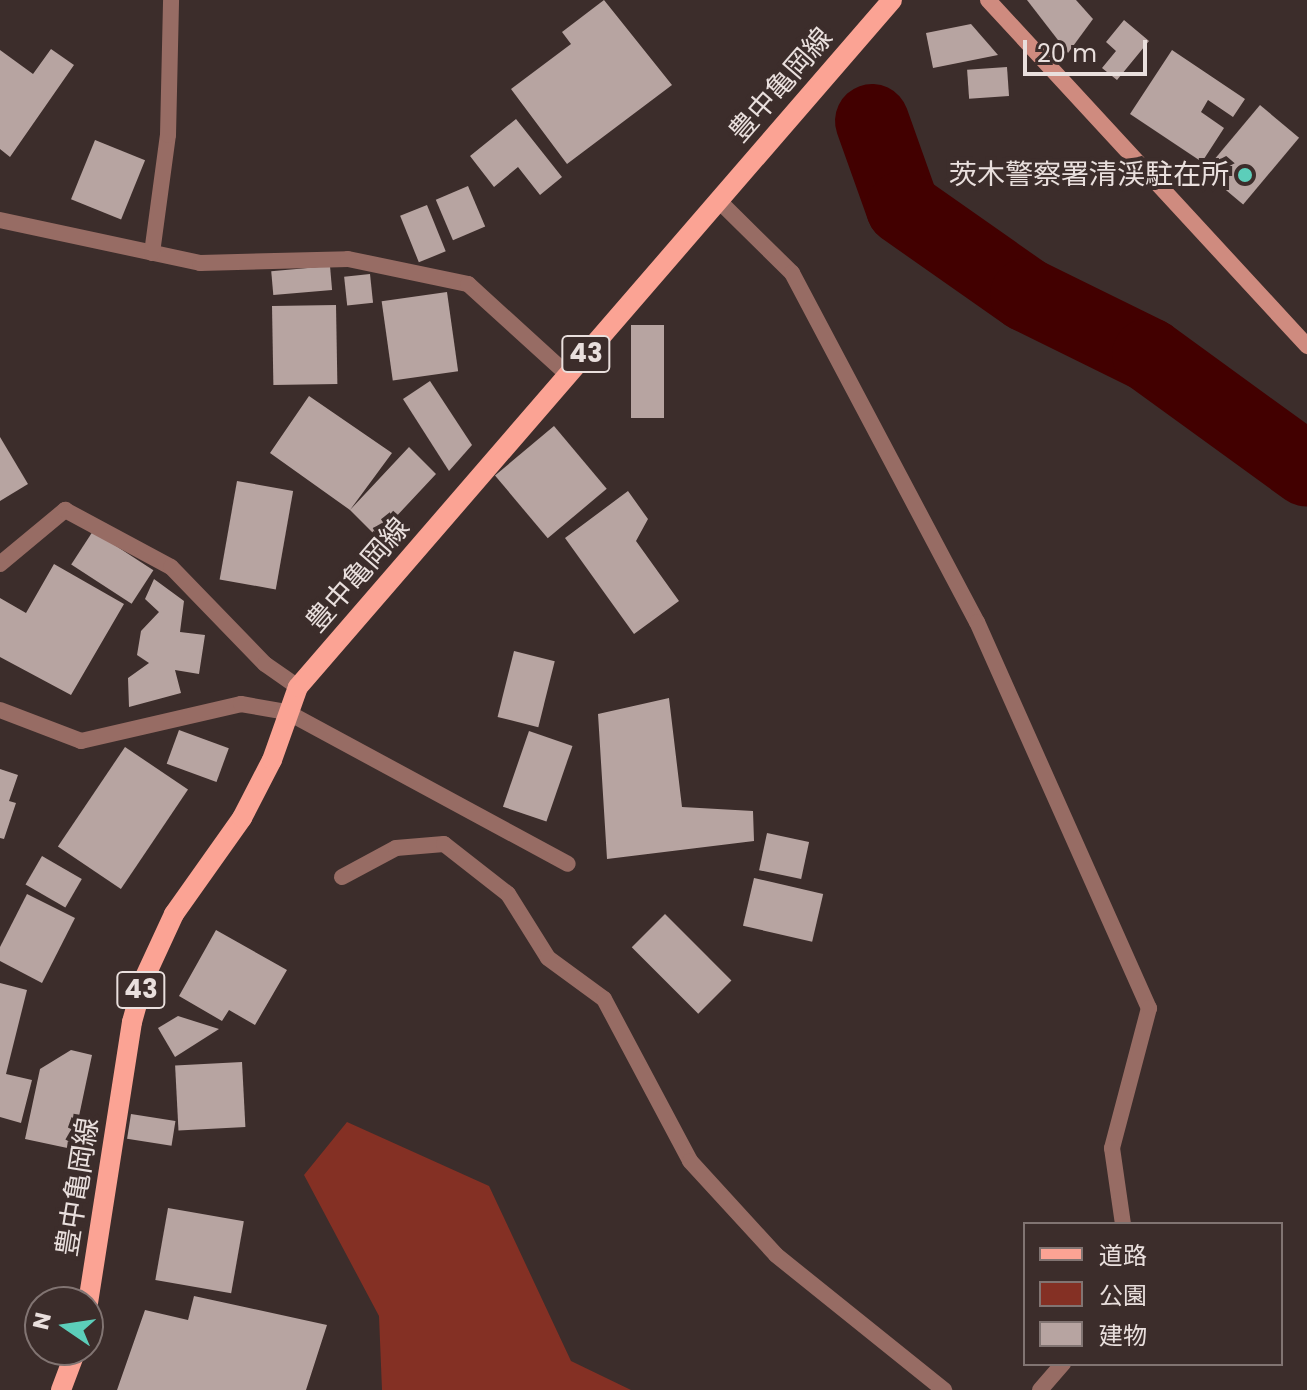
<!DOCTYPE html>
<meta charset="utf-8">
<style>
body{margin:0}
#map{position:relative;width:1307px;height:1390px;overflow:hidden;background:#3c2d2b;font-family:Poppins,"Noto Sans JP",sans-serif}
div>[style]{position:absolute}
.green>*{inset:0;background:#843024}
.river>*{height:74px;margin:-37px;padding:0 37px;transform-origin:37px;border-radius:37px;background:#420000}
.building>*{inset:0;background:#b7a4a1;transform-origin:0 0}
.service>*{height:16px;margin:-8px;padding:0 8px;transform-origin:8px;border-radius:8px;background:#976c64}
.minor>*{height:16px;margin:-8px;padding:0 8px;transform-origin:8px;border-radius:8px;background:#976c64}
.secondary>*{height:16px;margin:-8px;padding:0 8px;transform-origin:8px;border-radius:8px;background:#cf8b7f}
.primary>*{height:20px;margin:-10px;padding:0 10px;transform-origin:10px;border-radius:10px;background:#fba394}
.dots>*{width:22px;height:22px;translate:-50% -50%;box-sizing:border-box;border:4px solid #3c2d2b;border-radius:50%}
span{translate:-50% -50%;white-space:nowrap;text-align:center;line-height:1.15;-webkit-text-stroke:8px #3c2d2b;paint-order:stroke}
.shield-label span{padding:2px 6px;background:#3c2d2b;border:2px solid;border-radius:6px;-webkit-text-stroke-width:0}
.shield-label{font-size:26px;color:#e9dfdd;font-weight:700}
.street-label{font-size:28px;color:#e9dfdd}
.poi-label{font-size:28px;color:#e9dfdd}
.right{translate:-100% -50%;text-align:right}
.legend{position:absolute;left:1023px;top:1222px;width:260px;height:144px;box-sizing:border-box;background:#3c2d2b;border:2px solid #817472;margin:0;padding:10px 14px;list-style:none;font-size:24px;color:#e9dfdd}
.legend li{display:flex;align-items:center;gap:16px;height:40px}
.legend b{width:40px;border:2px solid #817472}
.north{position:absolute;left:24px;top:1286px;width:80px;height:80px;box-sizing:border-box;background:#3c2d2b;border:2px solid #817472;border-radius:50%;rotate:283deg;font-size:22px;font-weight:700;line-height:32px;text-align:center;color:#e9dfdd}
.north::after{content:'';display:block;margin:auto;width:28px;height:36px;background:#5cceba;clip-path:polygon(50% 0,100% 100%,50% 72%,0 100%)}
.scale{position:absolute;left:1023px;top:40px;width:124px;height:36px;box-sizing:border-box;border:4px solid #e9dfdd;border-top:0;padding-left:10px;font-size:24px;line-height:28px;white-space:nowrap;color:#e9dfdd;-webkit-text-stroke:6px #3c2d2b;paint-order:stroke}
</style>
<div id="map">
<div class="green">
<div style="clip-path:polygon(347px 1122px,489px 1186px,571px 1361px,631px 1390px,382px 1390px,379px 1316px,304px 1175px)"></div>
</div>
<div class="river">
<div style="left:872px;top:121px;width:92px;rotate:70.4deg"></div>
<div style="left:903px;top:208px;width:151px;rotate:35.1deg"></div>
<div style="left:1027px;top:295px;width:136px;rotate:26.2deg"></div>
<div style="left:1149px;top:355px;width:195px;rotate:36deg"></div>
</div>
<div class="building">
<div style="clip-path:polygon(604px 0,672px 85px,567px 164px,511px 89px,571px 44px,562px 32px)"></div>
<div style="clip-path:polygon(1027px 0,1076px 0,1093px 19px,1068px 53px)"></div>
<div style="clip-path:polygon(1124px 20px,1149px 41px,1117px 80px,1102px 68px,1116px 51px,1106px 42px)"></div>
<div style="clip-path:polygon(971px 24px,998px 55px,933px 68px,926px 33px)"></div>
<div style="clip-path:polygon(51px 49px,74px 65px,10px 157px,0 149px,0 50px,33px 74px)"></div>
<div style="clip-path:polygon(1172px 50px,1245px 99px,1233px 117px,1208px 100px,1201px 112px,1224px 128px,1202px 162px,1130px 114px)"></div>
<div style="left:1007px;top:67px;width:29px;height:40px;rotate:86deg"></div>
<div style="left:1260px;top:105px;width:51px;height:87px;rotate:40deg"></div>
<div style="clip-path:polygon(516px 119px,562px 177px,540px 195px,518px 167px,494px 187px,470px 156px)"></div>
<div style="left:95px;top:140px;width:54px;height:64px;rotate:22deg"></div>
<div style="left:468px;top:186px;width:44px;height:35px;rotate:67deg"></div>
<div style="left:427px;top:205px;width:50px;height:29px;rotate:68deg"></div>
<div style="left:330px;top:266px;width:24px;height:59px;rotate:85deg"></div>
<div style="left:370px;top:274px;width:29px;height:26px;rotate:84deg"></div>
<div style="left:447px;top:292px;width:80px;height:66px;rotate:82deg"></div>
<div style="left:336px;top:305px;width:79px;height:64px;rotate:89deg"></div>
<div style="left:631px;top:325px;width:33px;height:93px"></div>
<div style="clip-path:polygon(430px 381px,472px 445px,449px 471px,403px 399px)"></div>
<div style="clip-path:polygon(309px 396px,392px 453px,350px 510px,409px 447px,436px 474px,377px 537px,350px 510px,270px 453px)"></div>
<div style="left:554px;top:426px;width:82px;height:77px;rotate:50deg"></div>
<div style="clip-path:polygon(0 437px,28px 484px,0 501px)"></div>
<div style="left:237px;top:481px;width:57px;height:100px;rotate:10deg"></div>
<div style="clip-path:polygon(628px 491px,648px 519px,636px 541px,679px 601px,634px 634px,565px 538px)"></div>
<div style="left:93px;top:531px;width:72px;height:40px;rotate:33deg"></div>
<div style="clip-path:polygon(54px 564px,124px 604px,71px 695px,0 657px,0 598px,26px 613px)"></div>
<div style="clip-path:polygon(154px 579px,184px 601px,180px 632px,205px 635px,199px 674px,175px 670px,181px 693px,129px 707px,128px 678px,149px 663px,137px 655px,141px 631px,159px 612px,145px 599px)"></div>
<div style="left:514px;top:651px;width:42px;height:68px;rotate:14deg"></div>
<div style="clip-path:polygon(669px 698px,682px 807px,753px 811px,754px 841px,607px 859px,598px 714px)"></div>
<div style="left:179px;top:730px;width:53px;height:36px;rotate:20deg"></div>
<div style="left:529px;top:731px;width:46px;height:80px;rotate:19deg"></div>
<div style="left:125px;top:747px;width:76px;height:120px;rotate:34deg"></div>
<div style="clip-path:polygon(0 769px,18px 775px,9px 801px,16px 803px,4px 839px,0 838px)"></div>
<div style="left:767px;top:833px;width:43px;height:38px;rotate:12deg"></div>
<div style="left:42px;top:856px;width:46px;height:33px;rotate:30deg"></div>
<div style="left:754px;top:878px;width:71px;height:49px;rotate:13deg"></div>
<div style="clip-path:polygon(27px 894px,75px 918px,42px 983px,0 961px,0 947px)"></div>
<div style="left:665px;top:914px;width:94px;height:47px;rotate:45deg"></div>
<div style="clip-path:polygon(216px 930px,287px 970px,255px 1025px,229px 1010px,222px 1021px,179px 996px)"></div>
<div style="clip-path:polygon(0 983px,27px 990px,6px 1074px,32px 1080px,21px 1123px,0 1117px)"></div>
<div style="clip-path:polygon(178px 1016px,219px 1029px,175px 1057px,158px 1028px)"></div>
<div style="clip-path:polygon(71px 1050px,92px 1055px,72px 1149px,25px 1139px,40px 1069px)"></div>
<div style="left:242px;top:1062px;width:65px;height:67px;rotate:87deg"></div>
<div style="left:131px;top:1114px;width:45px;height:25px;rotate:9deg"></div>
<div style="left:168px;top:1208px;width:77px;height:73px;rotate:10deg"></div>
<div style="clip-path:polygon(194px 1296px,327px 1325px,306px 1390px,117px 1390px,145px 1310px,188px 1320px)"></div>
</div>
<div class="service">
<div style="left:0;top:564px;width:85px;rotate:-39.7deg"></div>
<div style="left:65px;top:510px;width:120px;rotate:28.3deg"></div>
<div style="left:171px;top:567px;width:135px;rotate:45.9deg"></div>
<div style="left:265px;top:664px;width:40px;rotate:34.9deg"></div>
<div style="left:287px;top:712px;width:319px;rotate:28.4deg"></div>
</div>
<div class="minor">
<div style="left:718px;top:200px;width:104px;rotate:44.6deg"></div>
<div style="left:792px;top:273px;width:395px;rotate:62.1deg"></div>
<div style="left:977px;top:622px;width:423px;rotate:66deg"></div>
<div style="left:1149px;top:1008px;width:145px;rotate:104.8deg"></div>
<div style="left:1112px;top:1148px;width:77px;rotate:81.8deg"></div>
<div style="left:0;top:220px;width:205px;rotate:12.1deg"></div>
<div style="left:200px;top:263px;width:148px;rotate:-1.5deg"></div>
<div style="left:348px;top:259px;width:123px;rotate:11.8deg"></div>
<div style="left:468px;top:284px;width:135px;rotate:42.3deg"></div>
<div style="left:152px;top:253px;width:119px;rotate:-82.3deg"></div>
<div style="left:168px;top:135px;width:135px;rotate:-88.7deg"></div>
<div style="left:0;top:710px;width:87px;rotate:20.9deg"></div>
<div style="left:81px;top:741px;width:164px;rotate:-13deg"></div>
<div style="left:241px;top:704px;width:47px;rotate:9.9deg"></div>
<div style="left:342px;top:877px;width:61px;rotate:-28.2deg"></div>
<div style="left:396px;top:848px;width:48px;rotate:-4.8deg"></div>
<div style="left:444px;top:844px;width:81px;rotate:38deg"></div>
<div style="left:508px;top:894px;width:75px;rotate:58deg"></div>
<div style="left:548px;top:958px;width:69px;rotate:36.2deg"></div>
<div style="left:604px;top:999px;width:183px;rotate:62deg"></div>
<div style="left:690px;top:1161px;width:127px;rotate:47.5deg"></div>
<div style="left:776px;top:1255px;width:216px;rotate:38.8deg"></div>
<div style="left:1040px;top:1390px;width:35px;rotate:-49deg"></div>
</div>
<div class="secondary">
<div style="left:988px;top:0;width:471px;rotate:47.3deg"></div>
</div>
<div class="primary">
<div style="left:88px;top:1303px;width:284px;rotate:-81.1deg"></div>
<div style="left:132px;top:1022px;width:45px;rotate:-74.4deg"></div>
<div style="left:144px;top:979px;width:72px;rotate:-65.2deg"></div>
<div style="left:174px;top:914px;width:118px;rotate:-54.7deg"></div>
<div style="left:242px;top:818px;width:65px;rotate:-62.7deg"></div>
<div style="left:272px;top:760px;width:77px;rotate:-70.4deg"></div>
<div style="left:298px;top:687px;width:908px;rotate:-49.15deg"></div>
<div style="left:61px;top:1390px;width:43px;rotate:-69.4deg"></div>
</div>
<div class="dots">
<div style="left:1245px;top:175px;background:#5cceba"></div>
</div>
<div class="shield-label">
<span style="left:586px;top:354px">43</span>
<span style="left:141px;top:990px">43</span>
</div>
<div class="street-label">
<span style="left:781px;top:85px;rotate:-49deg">豊中亀岡線</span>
<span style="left:358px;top:575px;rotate:-49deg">豊中亀岡線</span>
<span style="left:78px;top:1187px;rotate:-81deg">豊中亀岡線</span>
</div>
<div class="poi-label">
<span class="right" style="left:1229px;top:175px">茨木警察署清渓駐在所</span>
</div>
<ul class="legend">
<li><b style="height:10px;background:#fba394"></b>道路</li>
<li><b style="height:22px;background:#843024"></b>公園</li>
<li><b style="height:22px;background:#b7a4a1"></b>建物</li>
</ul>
<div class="north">N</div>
<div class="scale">20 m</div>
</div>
